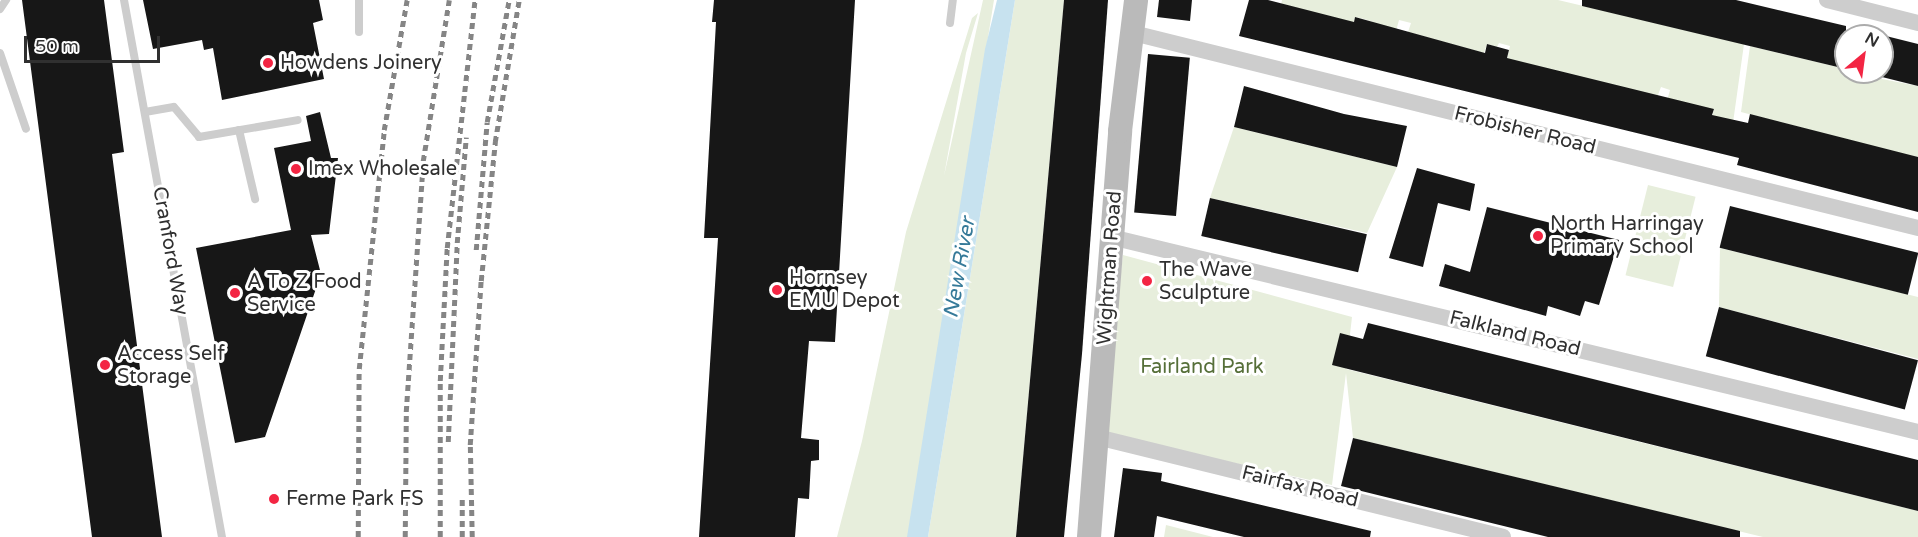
<!DOCTYPE html>
<style>
body{margin:0}
#map{position:relative;width:1918px;height:537px;overflow:hidden;background:#fff;font-family:"Varela Round",sans-serif}
div>[style]{position:absolute}
.green>*{inset:0;background:#e7eedc;transform-origin:0 0}
.water>*{inset:0;background:#c7e2ef}
.building>*{inset:0;background:#171717;transform-origin:0 0}
.service>*{height:8px;margin:-4px;padding:0 4px;transform-origin:4px;border-radius:4px;background:#cdcdcd}
.minor>*{height:16px;margin:-8px;padding:0 8px;transform-origin:8px;border-radius:8px;background:#cdcdcd}
.secondary>*{height:24px;margin:-12px;padding:0 12px;transform-origin:12px;border-radius:12px;background:#bababa}
.rail>*{height:4.5px;margin-top:-2.25px;transform-origin:0;background:repeating-linear-gradient(90deg,#858585 0 6px,transparent 0 10.5px)}
.dots>*{width:16px;height:16px;translate:-50% -50%;box-sizing:border-box;border:3px solid #fff;border-radius:50%}
span{translate:-50% -50%;white-space:nowrap;text-align:center;line-height:1.15;-webkit-text-stroke:6px #fff;paint-order:stroke}
.poi-label{font-size:20px;color:#303030}
.left{translate:0 -50%;text-align:left}
.street-label{font-size:20px;color:#303030}
.park-label{font-size:20px;color:#566f39}
.water-label{font-size:21px;color:#367a99;font-style:italic}
.north{position:absolute;left:1834px;top:24px;width:60px;height:60px;box-sizing:border-box;background:#fff;border:2px solid #acacac;border-radius:50%;rotate:29deg;font-size:16px;font-weight:700;line-height:24px;text-align:center;color:#303030}
.north::after{content:'';display:block;margin:auto;width:21px;height:27px;background:#f32543;clip-path:polygon(50% 0,100% 100%,50% 72%,0 100%)}
.scale{position:absolute;left:24px;top:36px;width:136px;height:27px;box-sizing:border-box;border:3px solid #303030;border-top:0;padding-left:8px;font-size:18px;line-height:21px;white-space:nowrap;color:#303030;-webkit-text-stroke:4px #fff;paint-order:stroke}
</style>
<div id="map">
<div class="green">
<div style="clip-path:polygon(983px 0,994px 0,908px 537px,837px 537px,862px 441px,906px 232px,972px 18px,978px 13px,966px 53px,944px 176px)"></div>
<div style="clip-path:polygon(1015px 0,1064px 0,1016px 537px,928px 537px)"></div>
<div style="clip-path:polygon(1282px 0,1558px 0,1744px 44px,1732px 130px,1710px 125px,1714px 109px,1662px 119px,1670px 90px,1661px 87px,1658px 95px,1502px 80px,1510px 46px,1499px 43px,1497px 47px,1487px 44px,1484px 53px,1408px 32px,1411px 23px,1399px 20px,1396px 31px,1367px 43px,1373px 22px,1364px 19px,1355px 17px,1349px 39px,1277px 23px)"></div>
<div style="clip-path:polygon(1750px 46px,1846px 69px,1846px 72px,1918px 86px,1918px 158px,1741px 112px)"></div>
<div style="clip-path:polygon(1234px 127px,1397px 167px,1367px 233px,1210px 198px)"></div>
<div style="left:1648px;top:185px;width:49px;height:93px;rotate:14deg"></div>
<div style="clip-path:polygon(1720px 248px,1918px 297px,1918px 359px,1719px 307px)"></div>
<div style="clip-path:polygon(1123px 255px,1352px 317px,1346px 369px,1918px 511px,1918px 537px,1763px 537px,1353px 438px,1346px 373px,1332px 485px,1101px 433px)"></div>
<div style="clip-path:polygon(1166px 525px,1213px 537px,1164px 537px)"></div>
</div>
<div class="water">
<div style="clip-path:polygon(997px 0,1015px 0,928px 537px,907px 537px,985px 49px)"></div>
</div>
<div class="building">
<div style="clip-path:polygon(22px 0,104px 0,124px 152px,112px 154px,162px 537px,92px 537px)"></div>
<div style="clip-path:polygon(143px 0,319px 0,323px 20px,313px 23px,324px 79px,222px 100px,213px 48px,204px 50px,202px 40px,153px 49px)"></div>
<div style="clip-path:polygon(714px 0,855px 0,835px 342px,809px 341px,801px 438px,819px 440px,819px 460px,811px 461px,809px 499px,798px 498px,795px 537px,699px 537px,718px 238px,704px 238px,716px 22px,712px 22px)"></div>
<div style="clip-path:polygon(1064px 0,1108px 0,1082px 354px,1064px 537px,1016px 537px)"></div>
<div style="clip-path:polygon(1159px 0,1192px 0,1190px 21px,1157px 17px)"></div>
<div style="clip-path:polygon(1249px 0,1268px 0,1354px 22px,1355px 17px,1485px 53px,1487px 44px,1509px 50px,1507px 58px,1714px 109px,1712px 115px,1748px 123px,1750px 114px,1918px 157px,1918px 212px,1737px 165px,1739px 158px,1239px 36px)"></div>
<div style="clip-path:polygon(1582px 0,1736px 0,1846px 26px,1846px 69px,1582px 6px)"></div>
<div style="clip-path:polygon(1882px 35px,1918px 44px,1918px 86px,1882px 77px)"></div>
<div style="left:1148px;top:54px;width:42px;height:159px;rotate:5deg"></div>
<div style="clip-path:polygon(1244px 86px,1344px 114px,1407px 126px,1397px 167px,1234px 127px)"></div>
<div style="clip-path:polygon(320px 112px,331px 158px,338px 158px,329px 234px,311px 235px,321px 274px,265px 437px,235px 443px,196px 248px,291px 230px,274px 148px,311px 141px,306px 116px)"></div>
<div style="clip-path:polygon(1417px 168px,1475px 184px,1470px 211px,1438px 203px,1423px 267px,1389px 258px)"></div>
<div style="left:1210px;top:198px;width:161px;height:39px;rotate:13deg"></div>
<div style="left:1730px;top:206px;width:194px;height:43px;rotate:14deg"></div>
<div style="clip-path:polygon(1487px 207px,1619px 240px,1599px 305px,1585px 301px,1580px 316px,1548px 306px,1546px 316px,1439px 286px,1445px 264px,1470px 272px)"></div>
<div style="left:1719px;top:307px;width:206px;height:51px;rotate:15deg"></div>
<div style="clip-path:polygon(1368px 323px,1918px 460px,1918px 511px,1332px 365px,1340px 333px,1363px 339px)"></div>
<div style="clip-path:polygon(1353px 438px,1740px 531px,1740px 537px,1548px 537px,1341px 486px)"></div>
<div style="clip-path:polygon(1123px 468px,1162px 473px,1161px 481px,1371px 531px,1370px 537px,1244px 537px,1157px 516px,1154px 537px,1114px 537px)"></div>
</div>
<div class="service">
<div style="left:124px;top:0;width:546px;rotate:79.66deg"></div>
<div style="left:0;top:9px;width:11px;rotate:-56deg"></div>
<div style="left:950px;top:23px;width:23px;rotate:-83deg"></div>
<div style="left:359px;top:32px;width:32px;rotate:-90deg"></div>
<div style="left:0;top:53px;width:80px;rotate:71.1deg"></div>
<div style="left:145px;top:112px;width:29px;rotate:-10deg"></div>
<div style="left:174px;top:107px;width:39px;rotate:50deg"></div>
<div style="left:199px;top:137px;width:100px;rotate:-9.7deg"></div>
<div style="left:239px;top:130px;width:71px;rotate:76.9deg"></div>
</div>
<div class="minor">
<div style="left:1827px;top:0;width:94px;rotate:14.2deg"></div>
<div style="left:1133px;top:33px;width:809px;rotate:13.95deg"></div>
<div style="left:1111px;top:237px;width:830px;rotate:13.58deg"></div>
<div style="left:1097px;top:437px;width:418px;rotate:13.8deg"></div>
</div>
<div class="secondary">
<div style="left:1089px;top:537px;width:407px;rotate:-85.6deg"></div>
<div style="left:1120px;top:131px;width:132px;rotate:-83deg"></div>
</div>
<div class="rail">
<div style="left:476px;top:250px;width:128px;rotate:-85.1deg"></div>
<div style="left:487px;top:122px;width:124px;rotate:-79.8deg"></div>
<div style="left:448px;top:442px;width:199px;rotate:-87.4deg"></div>
<div style="left:457px;top:243px;width:106px;rotate:-85.1deg"></div>
<div style="left:358px;top:537px;width:168px;rotate:-89.7deg"></div>
<div style="left:359px;top:369px;width:240px;rotate:-84deg"></div>
<div style="left:384px;top:130px;width:132px;rotate:-80deg"></div>
<div style="left:405px;top:537px;width:125px;rotate:-89.5deg"></div>
<div style="left:406px;top:412px;width:252px;rotate:-86.1deg"></div>
<div style="left:423px;top:161px;width:163px;rotate:-80.8deg"></div>
<div style="left:440px;top:537px;width:156px;rotate:-90deg"></div>
<div style="left:440px;top:381px;width:133px;rotate:-87deg"></div>
<div style="left:447px;top:248px;width:250px;rotate:-83.6deg"></div>
<div style="left:462px;top:537px;width:42px;rotate:-90deg"></div>
<div style="left:472px;top:537px;width:92px;rotate:-91.2deg"></div>
<div style="left:470px;top:445px;width:164px;rotate:-86.2deg"></div>
<div style="left:481px;top:281px;width:140px;rotate:-84.2deg"></div>
<div style="left:495px;top:142px;width:144px;rotate:-80.4deg"></div>
</div>
<div class="dots">
<div style="left:268px;top:63px;background:#f32543"></div>
<div style="left:296px;top:169px;background:#f32543"></div>
<div style="left:1538px;top:236px;background:#f32543"></div>
<div style="left:1147px;top:281px;background:#f32543"></div>
<div style="left:777px;top:290px;background:#f32543"></div>
<div style="left:235px;top:293px;background:#f32543"></div>
<div style="left:105px;top:365px;background:#f32543"></div>
<div style="left:274px;top:499px;background:#f32543"></div>
</div>
<div class="poi-label">
<span class="left" style="left:280px;top:63px">Howdens Joinery</span>
<span class="left" style="left:308px;top:169px">Imex Wholesale</span>
<span class="left" style="left:1550px;top:236px">North Harringay<br>Primary School</span>
<span class="left" style="left:1159px;top:282px">The Wave<br>Sculpture</span>
<span class="left" style="left:789px;top:290px">Hornsey<br>EMU Depot</span>
<span class="left" style="left:247px;top:294px">A To Z Food<br>Service</span>
<span class="left" style="left:117px;top:366px">Access Self<br>Storage</span>
<span class="left" style="left:286px;top:499px">Ferme Park FS</span>
</div>
<div class="street-label">
<span style="left:1525px;top:131px;rotate:14deg">Frobisher Road</span>
<span style="left:170px;top:251px;rotate:80deg">Cranford Way</span>
<span style="left:1110px;top:268px;rotate:-86deg">Wightman Road</span>
<span style="left:1515px;top:334px;rotate:14deg">Falkland Road</span>
<span style="left:1300px;top:487px;rotate:14deg">Fairfax Road</span>
</div>
<div class="park-label">
<span style="left:1202px;top:367px">Fairland Park</span>
</div>
<div class="water-label">
<span style="left:960px;top:268px;rotate:-80deg">New River</span>
</div>
<div class="north">N</div>
<div class="scale">50 m</div>
</div>
